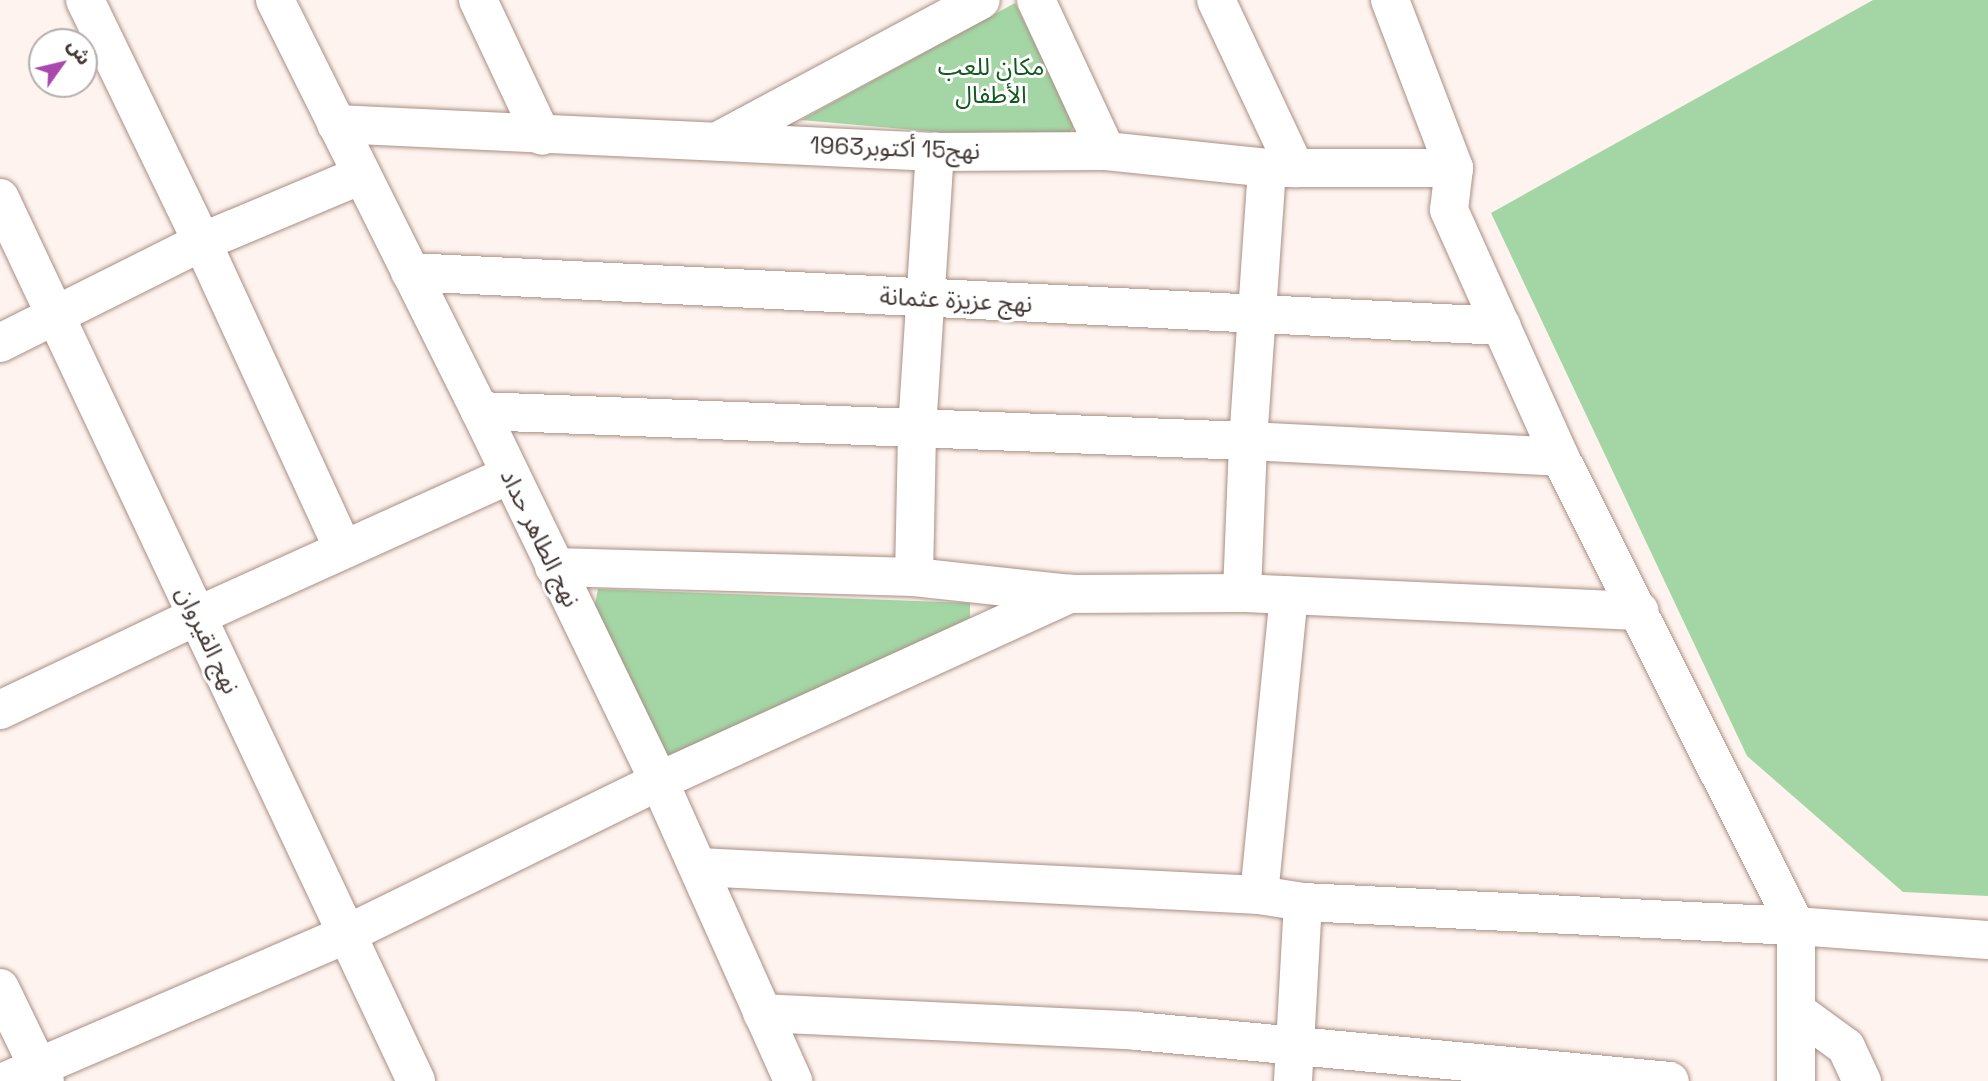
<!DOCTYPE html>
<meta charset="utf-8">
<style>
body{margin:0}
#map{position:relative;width:1988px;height:1081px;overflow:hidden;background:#fef3ee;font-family:"Space Grotesk","Noto Sans Arabic",sans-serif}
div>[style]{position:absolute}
.green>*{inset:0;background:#a4d6a5}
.roads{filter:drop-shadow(0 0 2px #a98f85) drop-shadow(0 0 2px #a98f85)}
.minor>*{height:38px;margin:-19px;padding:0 19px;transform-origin:19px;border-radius:19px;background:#fff}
span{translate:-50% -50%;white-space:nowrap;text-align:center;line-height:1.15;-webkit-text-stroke:6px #fff;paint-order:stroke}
.park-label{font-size:24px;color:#12591d}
.street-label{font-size:24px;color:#423733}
.north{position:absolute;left:28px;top:28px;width:70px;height:70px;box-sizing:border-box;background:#fff;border:2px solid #b3afad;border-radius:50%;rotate:56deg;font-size:19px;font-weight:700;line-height:28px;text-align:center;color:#423733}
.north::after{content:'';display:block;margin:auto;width:24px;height:32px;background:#aa47ae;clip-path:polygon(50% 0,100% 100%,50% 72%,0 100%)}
</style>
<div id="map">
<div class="green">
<div style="clip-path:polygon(1873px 0,1988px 0,1988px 896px,1903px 892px,1747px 756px,1491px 213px)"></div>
<div style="clip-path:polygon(1015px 3px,1075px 125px,1063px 143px,801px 120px)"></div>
<div style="clip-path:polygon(598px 589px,970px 603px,970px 618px,669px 760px,594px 609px)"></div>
</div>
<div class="roads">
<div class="minor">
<div style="left:85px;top:0;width:269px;rotate:64.2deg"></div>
<div style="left:202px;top:242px;width:338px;rotate:65.3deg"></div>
<div style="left:275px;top:0;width:459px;rotate:63.5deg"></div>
<div style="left:480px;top:411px;width:411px;rotate:64.2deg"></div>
<div style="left:659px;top:781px;width:329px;rotate:65.9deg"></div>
<div style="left:478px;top:0;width:150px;rotate:64.8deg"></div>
<div style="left:1036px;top:0;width:166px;rotate:65.1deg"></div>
<div style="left:1216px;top:0;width:186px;rotate:64.8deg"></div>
<div style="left:1390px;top:0;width:180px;rotate:69.1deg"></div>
<div style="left:1454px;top:168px;width:42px;rotate:96.8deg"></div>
<div style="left:1449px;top:210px;width:271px;rotate:65.8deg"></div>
<div style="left:1560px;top:457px;width:525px;rotate:63.29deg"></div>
<div style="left:1796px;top:926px;width:155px;rotate:90deg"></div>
<div style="left:336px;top:124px;width:600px;rotate:2.68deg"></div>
<div style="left:935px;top:152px;width:171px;rotate:-0.3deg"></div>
<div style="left:1106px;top:151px;width:162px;rotate:6deg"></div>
<div style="left:1267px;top:168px;width:187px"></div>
<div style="left:718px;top:141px;width:298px;rotate:-28.2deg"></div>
<div style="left:0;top:198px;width:976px;rotate:64.77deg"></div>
<div style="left:410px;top:272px;width:1093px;rotate:2.83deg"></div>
<div style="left:0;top:343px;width:226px;rotate:-26.6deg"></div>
<div style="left:202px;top:242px;width:173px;rotate:-22.8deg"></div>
<div style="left:480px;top:411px;width:769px;rotate:2.24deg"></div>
<div style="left:1248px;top:441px;width:312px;rotate:2.9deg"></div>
<div style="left:554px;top:567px;width:360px;rotate:1.6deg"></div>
<div style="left:914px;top:577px;width:157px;rotate:6.2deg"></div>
<div style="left:1070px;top:594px;width:172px;rotate:-0.3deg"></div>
<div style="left:1242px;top:593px;width:398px;rotate:2.6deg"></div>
<div style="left:914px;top:577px;width:148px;rotate:-88.8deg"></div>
<div style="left:917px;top:429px;width:278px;rotate:-86.3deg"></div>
<div style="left:1242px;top:593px;width:152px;rotate:-87.7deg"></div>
<div style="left:1248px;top:441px;width:274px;rotate:-86deg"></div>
<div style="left:0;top:710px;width:218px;rotate:-25.5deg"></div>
<div style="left:197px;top:616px;width:343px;rotate:-24.3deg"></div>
<div style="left:699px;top:867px;width:561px;rotate:2.86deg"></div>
<div style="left:1259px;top:895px;width:45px;rotate:9deg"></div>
<div style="left:1303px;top:902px;width:494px;rotate:2.8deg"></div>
<div style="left:1796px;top:926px;width:193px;rotate:4.2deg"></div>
<div style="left:1259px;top:895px;width:301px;rotate:-84.3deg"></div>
<div style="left:0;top:988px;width:103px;rotate:64.2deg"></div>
<div style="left:1798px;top:1012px;width:59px;rotate:36.1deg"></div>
<div style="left:1846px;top:1047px;width:38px;rotate:65deg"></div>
<div style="left:762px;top:1013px;width:375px;rotate:2.7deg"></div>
<div style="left:1137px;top:1031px;width:535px;rotate:5.36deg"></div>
<div style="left:6px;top:1081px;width:371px;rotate:-23.3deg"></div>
<div style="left:347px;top:934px;width:347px;rotate:-26.1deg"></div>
<div style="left:659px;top:781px;width:452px;rotate:-24.5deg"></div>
<div style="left:1293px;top:1081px;width:179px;rotate:-86.8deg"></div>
</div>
</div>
<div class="park-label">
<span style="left:991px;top:81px">مكان للعب<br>الأطفال</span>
</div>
<div class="street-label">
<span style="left:895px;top:148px;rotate:2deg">نهج15 أكتوبر1963</span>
<span style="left:956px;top:300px;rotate:3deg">نهج عزيزة عثمانة</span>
<span style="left:540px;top:538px;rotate:64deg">نهج الطاهر حداد</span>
<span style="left:208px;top:640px;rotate:65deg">نهج القيروان</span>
</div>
<div class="north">ش</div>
</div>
